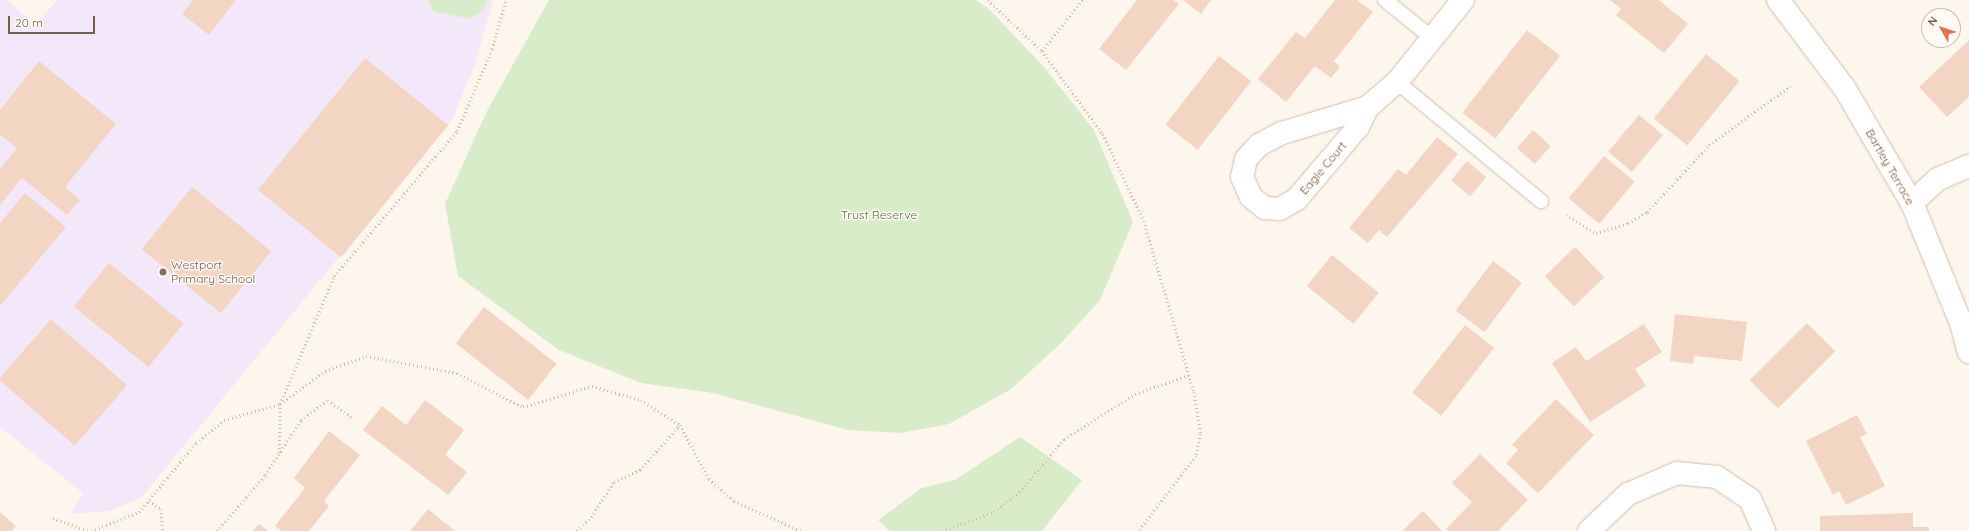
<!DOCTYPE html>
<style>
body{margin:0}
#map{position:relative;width:1969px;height:531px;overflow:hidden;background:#fdf6ec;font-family:Quicksand,sans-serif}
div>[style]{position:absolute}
.education>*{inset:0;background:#f3e8fa}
.green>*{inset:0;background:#d8ecc9}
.building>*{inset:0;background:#f3d5c3;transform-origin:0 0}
.path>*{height:2.5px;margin-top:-1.25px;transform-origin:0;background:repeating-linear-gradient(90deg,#d9b8a5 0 1px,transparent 0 4px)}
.roads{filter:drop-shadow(0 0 1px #d1beb0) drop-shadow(0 0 1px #d1beb0)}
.service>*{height:14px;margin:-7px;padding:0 7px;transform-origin:7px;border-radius:7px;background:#fff}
.minor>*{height:22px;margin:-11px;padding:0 11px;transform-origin:11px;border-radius:11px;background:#fff}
.tertiary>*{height:22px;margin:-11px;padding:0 11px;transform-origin:11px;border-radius:11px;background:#fff}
.dots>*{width:11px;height:11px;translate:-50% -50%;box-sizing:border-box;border:2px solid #fffaf3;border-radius:50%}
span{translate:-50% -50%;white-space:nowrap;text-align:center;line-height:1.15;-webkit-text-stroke:3px #fffaf3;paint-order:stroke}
.street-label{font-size:12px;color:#7a5c4d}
.park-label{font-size:12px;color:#537a41}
.education-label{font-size:12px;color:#785e54}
.left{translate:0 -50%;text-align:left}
.north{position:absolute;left:1921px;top:8px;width:40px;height:40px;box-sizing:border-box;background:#fffaf3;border:1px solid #cabbb1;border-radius:50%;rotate:309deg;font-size:11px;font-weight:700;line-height:16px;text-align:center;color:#7a5c4d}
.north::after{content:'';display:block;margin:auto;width:14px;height:18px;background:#e76f51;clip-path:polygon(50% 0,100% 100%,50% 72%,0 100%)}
.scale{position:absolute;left:8px;top:16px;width:87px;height:18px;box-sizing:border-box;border:2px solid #7a5c4d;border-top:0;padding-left:5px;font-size:12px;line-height:14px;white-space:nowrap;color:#7a5c4d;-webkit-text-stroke:3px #fffaf3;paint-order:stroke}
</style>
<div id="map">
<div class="education">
<div style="clip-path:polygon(0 0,6px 0,36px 24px,57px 0,493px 0,476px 62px,453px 118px,142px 497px,110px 511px,70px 514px,83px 493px,0 427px)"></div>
</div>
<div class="green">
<div style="clip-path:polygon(428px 0,487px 0,483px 10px,470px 19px,433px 11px)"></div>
<div style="clip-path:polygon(549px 0,976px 0,990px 10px,1044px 67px,1094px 130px,1133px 222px,1100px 300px,1062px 342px,1011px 389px,949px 424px,901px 433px,848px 430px,713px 393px,641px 383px,559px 350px,458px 276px,445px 204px,486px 113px)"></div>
<div style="clip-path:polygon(1020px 437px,1082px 480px,1042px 531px,890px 531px,878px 520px,922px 488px,955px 480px)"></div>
</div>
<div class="building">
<div style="clip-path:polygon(193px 0,236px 0,209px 35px,182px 14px)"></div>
<div style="clip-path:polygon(1137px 0,1173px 0,1179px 4px,1126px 70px,1099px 49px)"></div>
<div style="clip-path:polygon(1183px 0,1211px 0,1201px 14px)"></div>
<div style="clip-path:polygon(1335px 0,1357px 0,1373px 12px,1334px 61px,1340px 67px,1331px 78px,1315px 66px,1286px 102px,1258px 79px,1296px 32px,1305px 38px)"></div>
<div style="clip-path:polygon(1610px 0,1659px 0,1688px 24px,1664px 53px,1616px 15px,1621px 9px)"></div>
<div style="left:1527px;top:30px;width:42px;height:105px;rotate:38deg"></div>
<div style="clip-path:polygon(1969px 40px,1969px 97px,1947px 117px,1919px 87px)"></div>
<div style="left:1706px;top:54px;width:43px;height:83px;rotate:39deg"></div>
<div style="left:1219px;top:56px;width:41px;height:87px;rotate:38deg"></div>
<div style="left:365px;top:58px;width:107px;height:170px;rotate:39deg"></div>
<div style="clip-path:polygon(39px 61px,116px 124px,65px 187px,80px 200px,67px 215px,22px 178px,0 205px,0 169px,17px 148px,0 135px,0 110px)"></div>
<div style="left:1639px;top:115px;width:31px;height:48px;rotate:40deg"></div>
<div style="left:1533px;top:130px;width:24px;height:24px;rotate:42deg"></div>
<div style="clip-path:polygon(1437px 137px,1458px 154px,1387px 237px,1379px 230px,1368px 243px,1349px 228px,1398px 169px,1406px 175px)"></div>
<div style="left:1604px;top:156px;width:40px;height:55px;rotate:40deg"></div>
<div style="left:1467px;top:161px;width:25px;height:25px;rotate:40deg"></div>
<div style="left:192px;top:187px;width:102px;height:80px;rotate:39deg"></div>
<div style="clip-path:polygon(25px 193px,66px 227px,0 306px,0 223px)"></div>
<div style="left:1575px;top:247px;width:42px;height:42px;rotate:46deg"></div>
<div style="left:1332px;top:255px;width:60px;height:40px;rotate:39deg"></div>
<div style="left:1493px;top:261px;width:36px;height:62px;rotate:37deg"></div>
<div style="left:109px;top:263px;width:96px;height:56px;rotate:39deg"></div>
<div style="left:484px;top:307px;width:92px;height:46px;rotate:38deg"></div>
<div style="clip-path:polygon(1675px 314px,1747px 322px,1742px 361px,1694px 356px,1693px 364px,1670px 361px)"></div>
<div style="left:51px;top:319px;width:101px;height:80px;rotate:41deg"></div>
<div style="left:1807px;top:323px;width:40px;height:81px;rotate:45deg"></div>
<div style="clip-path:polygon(1644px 324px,1662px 352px,1635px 369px,1646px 386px,1590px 422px,1552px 363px,1576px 347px,1586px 361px)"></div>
<div style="left:1465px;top:325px;width:37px;height:86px;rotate:38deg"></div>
<div style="clip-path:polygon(1556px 399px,1594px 435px,1538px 493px,1506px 463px,1518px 450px,1512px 445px)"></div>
<div style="clip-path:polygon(425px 400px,464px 430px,445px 455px,467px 472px,448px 495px,363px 430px,382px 406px,406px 425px)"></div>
<div style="clip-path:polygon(1857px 415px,1867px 434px,1860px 437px,1885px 486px,1846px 505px,1839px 491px,1833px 495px,1806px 441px)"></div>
<div style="clip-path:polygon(329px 431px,360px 455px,324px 501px,329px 506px,309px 531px,282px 531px,275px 526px,305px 488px,294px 478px)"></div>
<div style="clip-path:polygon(1480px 454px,1528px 500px,1498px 531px,1448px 531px,1446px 529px,1472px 502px,1452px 483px)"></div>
<div style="clip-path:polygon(428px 509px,455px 531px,410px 531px)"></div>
<div style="clip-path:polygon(1423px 511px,1442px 531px,1402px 531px)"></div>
<div style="clip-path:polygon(0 512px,16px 526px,12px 531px,0 531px)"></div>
<div style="clip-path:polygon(1913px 513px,1913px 527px,1929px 527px,1929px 531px,1820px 531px,1820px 516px)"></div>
<div style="clip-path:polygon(259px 524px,268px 531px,253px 531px)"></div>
</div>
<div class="path">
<div style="left:988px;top:0;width:74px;rotate:43.4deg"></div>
<div style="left:1042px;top:51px;width:103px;rotate:53.7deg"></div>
<div style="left:1103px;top:134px;width:96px;rotate:64.8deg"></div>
<div style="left:1144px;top:221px;width:178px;rotate:73.7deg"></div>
<div style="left:1194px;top:392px;width:43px;rotate:80.5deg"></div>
<div style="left:1201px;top:434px;width:23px;rotate:103deg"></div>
<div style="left:1196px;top:456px;width:94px;rotate:127.2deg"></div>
<div style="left:1042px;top:51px;width:65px;rotate:-51.9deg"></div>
<div style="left:1566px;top:215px;width:35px;rotate:31deg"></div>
<div style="left:1596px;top:233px;width:34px;rotate:-17deg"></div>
<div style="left:1628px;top:223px;width:22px;rotate:-30deg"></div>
<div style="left:1647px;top:212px;width:91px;rotate:-47.2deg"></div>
<div style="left:1709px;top:145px;width:102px;rotate:-35.9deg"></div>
<div style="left:279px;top:453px;width:49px;rotate:-88.8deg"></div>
<div style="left:280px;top:404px;width:139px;rotate:-67.1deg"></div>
<div style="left:334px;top:276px;width:190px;rotate:-49.7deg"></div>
<div style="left:457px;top:131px;width:89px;rotate:-66.9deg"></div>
<div style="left:492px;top:49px;width:51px;rotate:-74.1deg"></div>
<div style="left:149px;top:501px;width:14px;rotate:34deg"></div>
<div style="left:161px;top:509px;width:22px;rotate:85deg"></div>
<div style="left:53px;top:518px;width:38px;rotate:20deg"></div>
<div style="left:91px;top:531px;width:52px;rotate:-21.6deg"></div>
<div style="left:139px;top:512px;width:89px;rotate:-50.4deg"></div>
<div style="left:196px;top:443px;width:36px;rotate:-39deg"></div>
<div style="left:224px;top:420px;width:58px;rotate:-15.9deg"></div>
<div style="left:280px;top:404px;width:56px;rotate:-36.3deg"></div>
<div style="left:325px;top:371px;width:44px;rotate:-20.1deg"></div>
<div style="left:366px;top:356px;width:93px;rotate:10.6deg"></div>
<div style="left:457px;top:373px;width:74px;rotate:27.3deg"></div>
<div style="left:523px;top:407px;width:72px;rotate:-16.9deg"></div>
<div style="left:592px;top:386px;width:51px;rotate:15.9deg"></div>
<div style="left:641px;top:400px;width:46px;rotate:32.7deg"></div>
<div style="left:680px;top:425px;width:61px;rotate:61.8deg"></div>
<div style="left:709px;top:479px;width:33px;rotate:41deg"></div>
<div style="left:734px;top:501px;width:73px;rotate:24.1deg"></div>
<div style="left:217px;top:531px;width:74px;rotate:-49.4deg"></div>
<div style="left:265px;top:475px;width:66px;rotate:-56.8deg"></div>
<div style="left:301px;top:420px;width:34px;rotate:-37deg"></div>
<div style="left:328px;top:400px;width:31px;rotate:36deg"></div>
<div style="left:577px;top:531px;width:20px;rotate:-45deg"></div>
<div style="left:591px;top:517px;width:42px;rotate:-56.7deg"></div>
<div style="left:614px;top:482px;width:29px;rotate:-25deg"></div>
<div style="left:640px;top:470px;width:60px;rotate:-48.4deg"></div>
<div style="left:942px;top:531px;width:55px;rotate:-20.1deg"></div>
<div style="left:994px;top:512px;width:36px;rotate:-39deg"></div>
<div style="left:1022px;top:489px;width:65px;rotate:-50deg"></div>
<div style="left:1064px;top:439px;width:84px;rotate:-32.4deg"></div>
<div style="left:1135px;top:394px;width:57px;rotate:-19.4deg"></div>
</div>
<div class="roads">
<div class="service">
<div style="left:1385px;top:0;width:60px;rotate:39deg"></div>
<div style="left:1397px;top:82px;width:187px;rotate:39.6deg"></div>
</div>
<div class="minor">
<div style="left:1368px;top:107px;width:22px;rotate:117deg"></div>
<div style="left:1358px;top:127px;width:94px;rotate:130.3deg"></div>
<div style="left:1297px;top:199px;width:20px;rotate:150deg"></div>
<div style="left:1280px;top:209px;width:15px;rotate:-176deg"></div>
<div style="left:1265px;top:208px;width:18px;rotate:-142deg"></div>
<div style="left:1251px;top:197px;width:22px;rotate:-114deg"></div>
<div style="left:1242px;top:177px;width:18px;rotate:-77deg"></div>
<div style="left:1246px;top:159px;width:19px;rotate:-47deg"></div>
<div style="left:1259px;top:145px;width:26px;rotate:-28deg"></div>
<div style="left:1282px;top:133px;width:90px;rotate:-16.8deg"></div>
<div style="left:1368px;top:107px;width:38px;rotate:-41deg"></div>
<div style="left:1397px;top:82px;width:105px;rotate:-51.2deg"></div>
<div style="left:1912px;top:203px;width:35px;rotate:-43deg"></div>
<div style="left:1938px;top:179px;width:34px;rotate:-23deg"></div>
<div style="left:1589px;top:531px;width:54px;rotate:-43.5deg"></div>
<div style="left:1628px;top:494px;width:53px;rotate:-23.2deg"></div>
<div style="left:1677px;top:473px;width:40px;rotate:5.7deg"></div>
<div style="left:1717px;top:477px;width:40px;rotate:34deg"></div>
<div style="left:1750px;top:499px;width:35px;rotate:66deg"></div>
</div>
<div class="tertiary">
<div style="left:1778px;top:0;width:111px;rotate:53deg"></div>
<div style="left:1845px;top:89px;width:132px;rotate:59.6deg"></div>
<div style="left:1912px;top:203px;width:130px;rotate:67.8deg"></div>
<div style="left:1961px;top:323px;width:30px;rotate:75deg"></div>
</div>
</div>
<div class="dots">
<div style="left:163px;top:272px;background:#8d6e63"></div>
</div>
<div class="street-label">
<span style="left:1890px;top:167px;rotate:60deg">Bartley Terrace</span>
<span style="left:1323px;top:168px;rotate:-50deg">Eagle Court</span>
</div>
<div class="park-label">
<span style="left:879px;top:215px">Trust Reserve</span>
</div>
<div class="education-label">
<span class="left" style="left:171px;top:272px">Westport<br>Primary School</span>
</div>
<div class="north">N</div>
<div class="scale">20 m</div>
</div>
